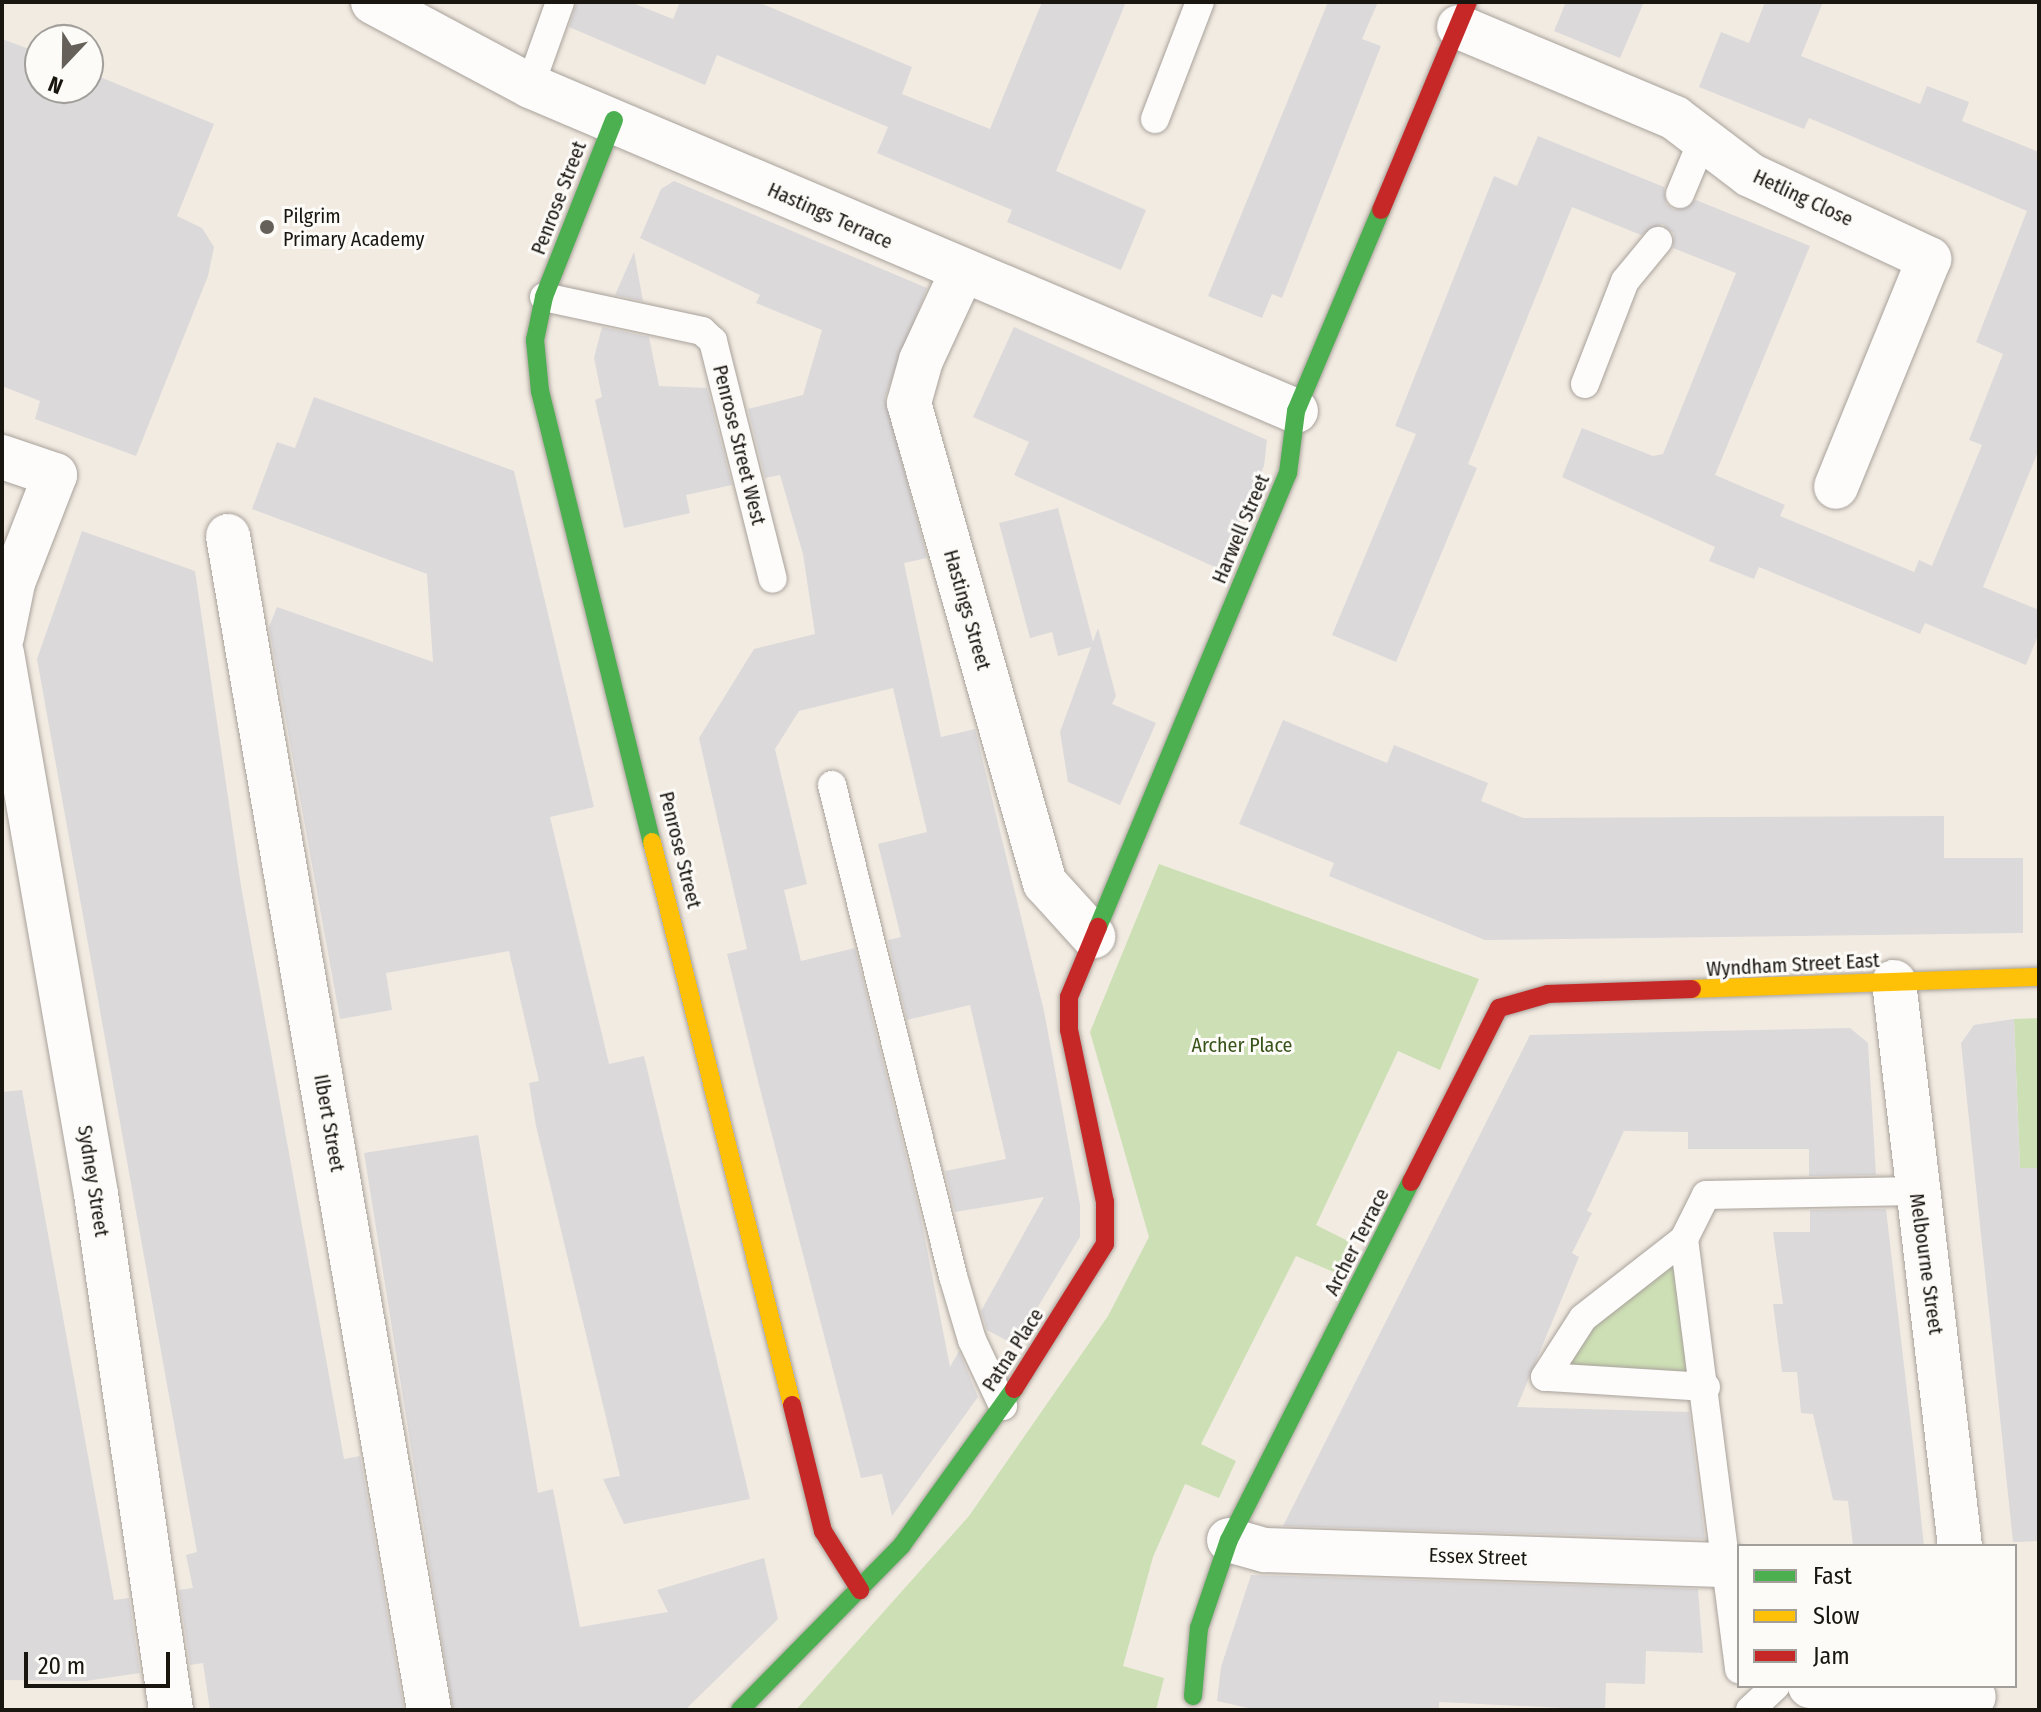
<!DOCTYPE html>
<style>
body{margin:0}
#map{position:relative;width:2041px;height:1712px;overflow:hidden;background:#f2ebe2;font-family:"Fira Sans Condensed",sans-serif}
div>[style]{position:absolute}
.green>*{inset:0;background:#cddfb4}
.building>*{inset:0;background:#dcd9db}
.roads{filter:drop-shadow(0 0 2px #a8a29b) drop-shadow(0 0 2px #a8a29b)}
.lane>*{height:28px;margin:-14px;padding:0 14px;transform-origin:14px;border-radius:14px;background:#fdfcfb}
.street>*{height:44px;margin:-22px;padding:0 22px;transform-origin:22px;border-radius:22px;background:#fdfcfb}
.fast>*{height:18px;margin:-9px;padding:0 9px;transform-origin:9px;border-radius:9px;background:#4caf50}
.slow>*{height:18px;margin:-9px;padding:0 9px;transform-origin:9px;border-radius:9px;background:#ffc107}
.jam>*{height:18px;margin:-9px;padding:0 9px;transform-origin:9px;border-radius:9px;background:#c62828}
.dots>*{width:22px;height:22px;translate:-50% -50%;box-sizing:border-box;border:4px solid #fdfbf8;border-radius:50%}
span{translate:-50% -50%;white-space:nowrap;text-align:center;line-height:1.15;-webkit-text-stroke:6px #fdfbf8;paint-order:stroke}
.street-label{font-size:20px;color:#19150f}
.poi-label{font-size:20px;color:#19150f}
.left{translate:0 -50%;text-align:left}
.park-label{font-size:20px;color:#375319}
.frame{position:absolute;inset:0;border:4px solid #19150f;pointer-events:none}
.legend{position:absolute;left:1737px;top:1544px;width:280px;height:144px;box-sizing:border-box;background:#fdfbf8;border:2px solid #a29f9b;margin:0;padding:10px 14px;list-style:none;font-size:24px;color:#19150f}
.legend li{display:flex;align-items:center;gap:16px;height:40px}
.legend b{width:40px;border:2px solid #a29f9b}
.north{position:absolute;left:24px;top:24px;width:80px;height:80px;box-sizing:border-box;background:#fdfbf8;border:2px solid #a29f9b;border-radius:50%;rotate:202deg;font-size:22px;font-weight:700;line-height:32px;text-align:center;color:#19150f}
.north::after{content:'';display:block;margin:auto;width:28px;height:36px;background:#656059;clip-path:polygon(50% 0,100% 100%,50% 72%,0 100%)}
.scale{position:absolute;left:24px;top:1652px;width:146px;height:36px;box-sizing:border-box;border:4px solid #19150f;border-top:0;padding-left:10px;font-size:24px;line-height:28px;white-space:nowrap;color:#19150f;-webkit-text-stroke:6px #fdfbf8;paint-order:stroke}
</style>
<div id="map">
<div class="green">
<div style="clip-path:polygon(1159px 864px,1479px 979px,1440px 1070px,1398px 1051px,1316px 1225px,1352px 1243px,1336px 1273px,1296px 1256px,1201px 1444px,1236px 1461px,1219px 1498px,1185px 1484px,1153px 1557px,1123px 1666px,1164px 1678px,1156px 1710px,796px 1710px,969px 1516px,1108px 1316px,1149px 1237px,1090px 1032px)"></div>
<div style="clip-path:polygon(2039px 1018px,2039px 1168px,2020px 1168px,2014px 1019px)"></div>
<div style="clip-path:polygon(1674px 1260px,1690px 1375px,1562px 1368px,1588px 1330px)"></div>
</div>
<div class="building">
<div style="clip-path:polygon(577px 2px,630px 2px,673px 19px,680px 2px,758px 2px,912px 67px,902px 94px,990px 129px,1042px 2px,1126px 2px,1056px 171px,1146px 210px,1121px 270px,1007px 222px,1012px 210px,877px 153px,888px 127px,717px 55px,705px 85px,569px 27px)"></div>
<div style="clip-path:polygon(1328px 2px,1378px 2px,1362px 39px,1381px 46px,1282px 298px,1272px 294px,1262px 318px,1208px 296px)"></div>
<div style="clip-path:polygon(1566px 2px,1644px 2px,1620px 58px,1554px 31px)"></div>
<div style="clip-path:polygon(1765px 2px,1823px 2px,1801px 56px,1920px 104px,1927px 86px,1969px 102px,1962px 121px,2039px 152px,2039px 449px,1983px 587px,2039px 610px,2039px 633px,2026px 665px,1925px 623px,1920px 634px,1759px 567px,1754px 579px,1709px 561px,1715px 547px,1562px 477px,1582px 428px,1653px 456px,1663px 454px,1736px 273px,1673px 248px,1674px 234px,1662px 224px,1641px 235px,1572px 207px,1468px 464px,1477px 468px,1396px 662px,1332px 635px,1416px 434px,1395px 426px,1494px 176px,1517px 186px,1538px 136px,1664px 187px,1666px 204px,1674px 210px,1696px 200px,1810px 246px,1715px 475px,1785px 505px,1780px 516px,1869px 553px,1914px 572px,1919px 560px,1932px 566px,1982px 445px,1969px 440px,2003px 354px,1976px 342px,2027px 211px,1809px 118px,1804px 129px,1699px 87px,1721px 32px,1749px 43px)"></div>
<div style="clip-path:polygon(2px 39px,40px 53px,40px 88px,88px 88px,88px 72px,214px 124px,177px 216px,202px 228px,214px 247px,208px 276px,136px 456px,35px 419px,40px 401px,2px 386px)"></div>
<div style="clip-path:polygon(674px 181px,927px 288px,885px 397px,927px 558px,904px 563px,941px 737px,975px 729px,1044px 1011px,1080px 1205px,1080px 1237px,1015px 1345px,987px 1330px,981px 1311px,1044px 1197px,955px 1212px,945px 1171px,1006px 1159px,970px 1005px,907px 1020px,888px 940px,901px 937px,878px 844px,927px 832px,893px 688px,799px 711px,775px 749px,807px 884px,784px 890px,801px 961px,855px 948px,921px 1218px,950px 1367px,959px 1351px,978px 1397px,892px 1516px,882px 1474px,861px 1478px,759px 1085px,727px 954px,747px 949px,699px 738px,754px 649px,815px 634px,803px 554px,780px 475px,765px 478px,748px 409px,803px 395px,822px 330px,756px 303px,760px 295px,640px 238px,661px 189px)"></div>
<div style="clip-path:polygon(634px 252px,643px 301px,615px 295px)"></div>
<div style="clip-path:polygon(602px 327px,649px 337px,659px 386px,707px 388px,732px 485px,686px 495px,690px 513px,624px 528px,595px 400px,602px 397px,594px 358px)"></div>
<div style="clip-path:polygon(1014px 327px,1267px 440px,1264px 466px,1219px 569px,1014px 475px,1029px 442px,973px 417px)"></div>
<div style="clip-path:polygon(314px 397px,514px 471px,594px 807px,550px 817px,609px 1064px,644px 1056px,750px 1499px,624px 1524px,603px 1479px,620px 1476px,536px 1126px,529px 1083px,539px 1081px,509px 951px,386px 973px,392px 1010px,340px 1019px,269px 627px,277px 607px,433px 662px,427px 574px,252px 509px,277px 442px,295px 448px)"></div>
<div style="clip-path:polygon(1058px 508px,1093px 642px,1098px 628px,1116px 696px,1112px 704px,1156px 723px,1120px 805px,1068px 782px,1060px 732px,1091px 647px,1058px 656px,1052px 632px,1030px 638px,999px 523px)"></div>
<div style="clip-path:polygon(82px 531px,195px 571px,241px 886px,344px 1459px,360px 1456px,404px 1710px,210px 1710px,203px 1663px,190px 1665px,179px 1590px,193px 1588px,186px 1555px,197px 1552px,37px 659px)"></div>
<div style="clip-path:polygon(1283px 720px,1387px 763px,1394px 745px,1488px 783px,1481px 801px,1523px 818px,1944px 816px,1944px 858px,2023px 858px,2023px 933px,1485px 940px,1329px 876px,1334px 863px,1239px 824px)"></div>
<div style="clip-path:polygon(2014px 1019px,2020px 1168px,2039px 1168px,2039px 1541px,2013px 1542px,1961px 1043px,1974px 1025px)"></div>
<div style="clip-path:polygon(1850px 1028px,1868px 1043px,1876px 1175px,1809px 1176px,1809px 1149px,1688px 1149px,1688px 1132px,1624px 1131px,1587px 1211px,1592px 1213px,1572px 1253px,1579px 1257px,1517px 1407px,1689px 1412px,1705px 1539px,1283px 1526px,1530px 1035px)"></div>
<div style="clip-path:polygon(22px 1090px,114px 1600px,129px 1598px,140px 1673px,86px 1681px,2px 1680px,2px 1092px)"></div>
<div style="clip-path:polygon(478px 1135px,538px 1493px,553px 1489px,580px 1627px,668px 1612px,657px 1590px,764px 1558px,778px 1619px,685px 1710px,453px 1710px,364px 1153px)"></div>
<div style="clip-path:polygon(1886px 1209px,1915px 1461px,1924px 1546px,1853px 1546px,1848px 1501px,1833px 1500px,1813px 1414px,1801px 1413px,1797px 1372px,1782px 1372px,1773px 1304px,1783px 1304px,1773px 1232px,1810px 1232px,1810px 1210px)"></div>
<div style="clip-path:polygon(1251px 1575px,1698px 1589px,1703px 1653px,1646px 1651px,1645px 1684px,1606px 1683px,1605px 1710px,1439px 1702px,1439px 1709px,1257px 1710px,1217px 1701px,1221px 1667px)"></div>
</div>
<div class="roads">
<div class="lane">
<div style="left:530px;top:86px;width:89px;rotate:-70.3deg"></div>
<div style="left:1155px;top:119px;width:125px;rotate:-69deg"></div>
<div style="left:1680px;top:194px;width:60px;rotate:-67.3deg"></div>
<div style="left:544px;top:297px;width:162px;rotate:12.1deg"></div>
<div style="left:702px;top:331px;width:15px;rotate:42deg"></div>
<div style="left:713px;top:341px;width:245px;rotate:75.9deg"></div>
<div style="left:1585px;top:384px;width:110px;rotate:-68.8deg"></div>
<div style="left:1625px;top:281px;width:52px;rotate:-50.5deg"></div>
<div style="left:832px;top:785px;width:506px;rotate:76.16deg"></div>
<div style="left:953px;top:1276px;width:67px;rotate:73.5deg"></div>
<div style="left:972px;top:1340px;width:73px;rotate:64.8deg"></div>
<div style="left:1684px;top:1239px;width:434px;rotate:82.7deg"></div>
<div style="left:1706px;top:1387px;width:161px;rotate:-176.4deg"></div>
<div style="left:1545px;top:1377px;width:70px;rotate:-57.2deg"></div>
<div style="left:1583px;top:1318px;width:128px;rotate:-38deg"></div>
<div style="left:1684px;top:1239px;width:49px;rotate:-63.4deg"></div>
<div style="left:1706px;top:1195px;width:210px;rotate:-1.1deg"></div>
<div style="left:1750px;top:1710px;width:35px;rotate:-43deg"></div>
</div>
<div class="street">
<div style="left:373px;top:2px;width:178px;rotate:28.1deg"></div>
<div style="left:530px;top:86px;width:832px;rotate:22.99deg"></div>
<div style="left:1459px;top:27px;width:234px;rotate:22.8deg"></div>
<div style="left:1675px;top:118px;width:94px;rotate:37.2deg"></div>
<div style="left:1750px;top:175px;width:198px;rotate:25.1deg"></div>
<div style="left:1929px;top:259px;width:246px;rotate:112.2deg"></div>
<div style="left:961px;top:274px;width:95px;rotate:114.9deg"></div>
<div style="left:921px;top:360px;width:45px;rotate:105.6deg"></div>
<div style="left:909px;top:403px;width:499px;rotate:74.2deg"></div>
<div style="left:1045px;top:883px;width:72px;rotate:47.8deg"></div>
<div style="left:2px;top:457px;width:56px;rotate:18.8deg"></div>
<div style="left:55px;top:475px;width:116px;rotate:111.3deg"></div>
<div style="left:13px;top:583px;width:55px;rotate:101.5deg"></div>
<div style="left:228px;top:536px;width:1191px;rotate:80.28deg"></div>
<div style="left:2px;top:653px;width:549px;rotate:80.14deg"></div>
<div style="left:96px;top:1194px;width:521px;rotate:81.73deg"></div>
<div style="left:1894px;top:982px;width:568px;rotate:83.33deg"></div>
<div style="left:1229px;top:1540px;width:37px;rotate:16deg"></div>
<div style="left:1265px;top:1550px;width:464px;rotate:1.9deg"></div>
<div style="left:1810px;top:1686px;width:164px;rotate:3.8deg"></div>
</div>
<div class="fast">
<div style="left:614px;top:120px;width:190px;rotate:111.6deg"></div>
<div style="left:544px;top:297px;width:44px;rotate:101.8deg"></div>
<div style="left:535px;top:340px;width:51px;rotate:84.4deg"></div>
<div style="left:540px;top:391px;width:465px;rotate:76.1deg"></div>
<div style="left:1098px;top:927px;width:492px;rotate:-67.3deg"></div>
<div style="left:1288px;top:473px;width:63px;rotate:-82.6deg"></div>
<div style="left:1296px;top:411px;width:218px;rotate:-67.1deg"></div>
<div style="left:1193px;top:1696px;width:68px;rotate:-85deg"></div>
<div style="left:1199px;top:1628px;width:93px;rotate:-71.2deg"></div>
<div style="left:1229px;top:1540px;width:402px;rotate:-63.1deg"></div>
<div style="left:740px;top:1710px;width:231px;rotate:-45.5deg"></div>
<div style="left:902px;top:1545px;width:192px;rotate:-54.3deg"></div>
</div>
<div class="slow">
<div style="left:652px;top:842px;width:580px;rotate:76.04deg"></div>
<div style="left:1692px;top:989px;width:347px;rotate:-2deg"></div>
</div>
<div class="jam">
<div style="left:1381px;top:210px;width:225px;rotate:-67.3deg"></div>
<div style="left:1411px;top:1182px;width:195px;rotate:-63.2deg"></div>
<div style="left:1499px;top:1008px;width:51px;rotate:-15.9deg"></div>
<div style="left:1548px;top:994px;width:144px;rotate:-2deg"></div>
<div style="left:1014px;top:1389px;width:171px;rotate:-57.9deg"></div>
<div style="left:1105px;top:1244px;width:42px;rotate:-90deg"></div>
<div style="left:1105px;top:1202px;width:176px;rotate:-101.8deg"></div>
<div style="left:1069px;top:1030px;width:33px;rotate:-90deg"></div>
<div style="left:1069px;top:997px;width:76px;rotate:-67.5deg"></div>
<div style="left:792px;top:1405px;width:130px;rotate:76.2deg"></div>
<div style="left:823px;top:1531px;width:70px;rotate:57.9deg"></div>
</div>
</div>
<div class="dots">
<div style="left:267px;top:227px;background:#656059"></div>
</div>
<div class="street-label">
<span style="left:559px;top:198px;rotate:-69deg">Penrose Street</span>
<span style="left:1803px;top:198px;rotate:25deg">Hetling Close</span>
<span style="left:830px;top:216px;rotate:24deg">Hastings Terrace</span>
<span style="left:739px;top:445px;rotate:76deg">Penrose Street West</span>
<span style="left:1241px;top:529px;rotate:-67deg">Harwell Street</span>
<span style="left:967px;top:610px;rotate:74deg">Hastings Street</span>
<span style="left:680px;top:850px;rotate:76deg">Penrose Street</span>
<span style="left:1793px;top:965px;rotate:-3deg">Wyndham Street East</span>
<span style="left:329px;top:1123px;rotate:80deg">Ilbert Street</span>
<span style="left:93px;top:1181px;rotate:81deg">Sydney Street</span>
<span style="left:1357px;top:1242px;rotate:-63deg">Archer Terrace</span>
<span style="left:1926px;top:1264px;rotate:82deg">Melbourne Street</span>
<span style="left:1013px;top:1350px;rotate:-57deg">Patna Place</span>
<span style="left:1478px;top:1557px;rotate:2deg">Essex Street</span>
</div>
<div class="poi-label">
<span class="left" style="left:283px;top:228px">Pilgrim<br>Primary Academy</span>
</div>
<div class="park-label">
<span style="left:1242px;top:1045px">Archer Place</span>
</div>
<div class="frame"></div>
<ul class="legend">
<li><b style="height:10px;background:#4caf50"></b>Fast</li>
<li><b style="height:10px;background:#ffc107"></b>Slow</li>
<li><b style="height:10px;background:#c62828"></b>Jam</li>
</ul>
<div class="north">N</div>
<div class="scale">20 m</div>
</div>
